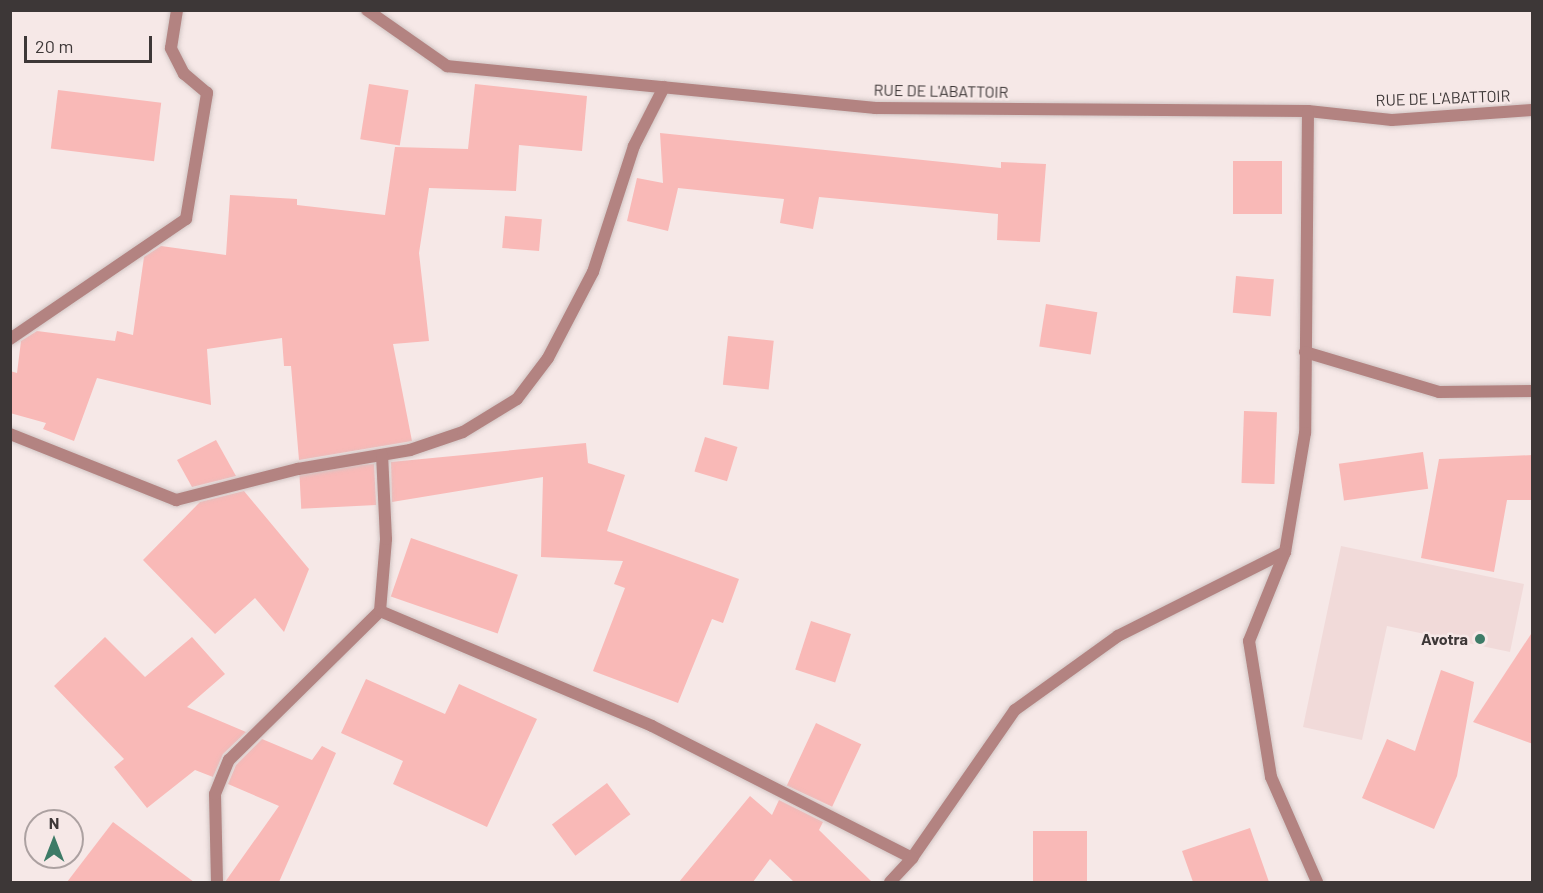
<!DOCTYPE html>
<style>
body{margin:0}
#map{position:relative;width:1543px;height:893px;overflow:hidden;background:#f6e8e7;font-family:Barlow,sans-serif}
div>[style]{position:absolute}
.built>*{inset:0;background:#f1dad9}
.building>*{inset:0;background:#f9b9b7;transform-origin:0 0}
.roads{filter:drop-shadow(0 0 2px #d1c5c4) drop-shadow(0 0 2px #d1c5c4)}
.street>*{height:12px;margin:-6px;padding:0 6px;transform-origin:6px;border-radius:6px;background:#b38381}
.dots>*{width:16px;height:16px;translate:-50% -50%;box-sizing:border-box;border:3px solid #f6e8e7;border-radius:50%}
span{translate:-50% -50%;white-space:nowrap;text-align:center;line-height:1.15;-webkit-text-stroke:5px #f6e8e7;paint-order:stroke}
.street-label{font-size:16px;color:#3d3737}
.poi-label{font-size:16px;color:#3d3737;font-weight:700}
.right{translate:-100% -50%;text-align:right}
.frame{position:absolute;inset:0;border:12px solid #3d3737;pointer-events:none}
.north{position:absolute;left:24px;top:809px;width:60px;height:60px;box-sizing:border-box;background:#f6e8e7;border:2px solid #aca1a1;border-radius:50%;rotate:0deg;font-size:16px;font-weight:700;line-height:24px;text-align:center;color:#3d3737}
.north::after{content:'';display:block;margin:auto;width:21px;height:27px;background:#3d7b67;clip-path:polygon(50% 0,100% 100%,50% 72%,0 100%)}
.scale{position:absolute;left:24px;top:36px;width:128px;height:27px;box-sizing:border-box;border:3px solid #3d3737;border-top:0;padding-left:8px;font-size:18px;line-height:21px;white-space:nowrap;color:#3d3737;-webkit-text-stroke:4px #f6e8e7;paint-order:stroke}
</style>
<div id="map">
<div class="built">
<div style="clip-path:polygon(1341px 546px,1524px 584px,1510px 652px,1387px 626px,1362px 740px,1303px 727px)"></div>
</div>
<div class="building">
<div style="left:369px;top:84px;width:40px;height:56px;rotate:9deg"></div>
<div style="clip-path:polygon(475px 84px,587px 96px,582px 151px,519px 145px,516px 191px,429px 188px,419px 253px,429px 341px,393px 344px,412px 441px,299px 460px,291px 366px,284px 366px,282px 338px,207px 349px,211px 405px,97px 378px,74px 441px,43px 429px,46px 423px,10px 413px,10px 371px,17px 373px,21px 341px,37px 331px,115px 341px,117px 331px,133px 335px,144px 257px,161px 246px,226px 255px,230px 195px,297px 199px,297px 205px,385px 215px,395px 147px,468px 149px)"></div>
<div style="left:58px;top:90px;width:104px;height:59px;rotate:7deg"></div>
<div style="clip-path:polygon(660px 133px,1001px 168px,1001px 162px,1046px 164px,1040px 242px,997px 240px,998px 214px,819px 197px,813px 229px,780px 223px,784px 199px,678px 188px,668px 231px,627px 221px,637px 178px,663px 183px)"></div>
<div style="left:1282px;top:161px;width:53px;height:49px;rotate:90deg"></div>
<div style="left:505px;top:216px;width:37px;height:32px;rotate:5deg"></div>
<div style="left:1236px;top:276px;width:38px;height:37px;rotate:5deg"></div>
<div style="left:1046px;top:304px;width:52px;height:43px;rotate:9deg"></div>
<div style="left:728px;top:336px;width:46px;height:49px;rotate:6deg"></div>
<div style="left:1244px;top:411px;width:33px;height:72px;rotate:2deg"></div>
<div style="left:705px;top:437px;width:34px;height:36px;rotate:17deg"></div>
<div style="clip-path:polygon(216px 440px,236px 476px,192px 487px,177px 460px)"></div>
<div style="clip-path:polygon(586px 443px,588px 463px,625px 475px,607px 531px,739px 579px,723px 623px,712px 619px,678px 703px,593px 671px,625px 588px,614px 584px,623px 561px,541px 557px,543px 477px,392px 502px,391px 462px)"></div>
<div style="left:1423px;top:452px;width:37px;height:85px;rotate:82deg"></div>
<div style="clip-path:polygon(1533px 455px,1533px 500px,1507px 500px,1494px 572px,1421px 558px,1439px 459px)"></div>
<div style="left:374px;top:464px;width:41px;height:75px;rotate:87deg"></div>
<div style="clip-path:polygon(244px 491px,309px 569px,284px 632px,255px 598px,215px 634px,143px 560px,200px 502px)"></div>
<div style="left:411px;top:538px;width:113px;height:62px;rotate:19deg"></div>
<div style="left:811px;top:621px;width:42px;height:51px;rotate:18deg"></div>
<div style="clip-path:polygon(1533px 631px,1533px 744px,1473px 722px)"></div>
<div style="clip-path:polygon(105px 637px,145px 677px,192px 637px,225px 674px,187px 707px,246px 732px,223px 754px,213px 777px,195px 770px,147px 808px,114px 767px,124px 759px,54px 686px)"></div>
<div style="clip-path:polygon(1441px 670px,1474px 682px,1457px 776px,1434px 829px,1362px 798px,1387px 739px,1415px 751px)"></div>
<div style="clip-path:polygon(366px 679px,445px 714px,459px 684px,537px 719px,487px 827px,393px 784px,403px 761px,341px 733px)"></div>
<div style="left:816px;top:723px;width:50px;height:69px;rotate:25deg"></div>
<div style="clip-path:polygon(262px 739px,312px 760px,322px 746px,336px 753px,279px 882px,225px 882px,279px 806px,228px 784px,236px 765px)"></div>
<div style="left:607px;top:783px;width:39px;height:69px;rotate:53deg"></div>
<div style="clip-path:polygon(750px 796px,772px 815px,779px 800px,823px 822px,819px 830px,872px 882px,794px 882px,770px 859px,753px 882px,679px 882px)"></div>
<div style="clip-path:polygon(113px 822px,194px 882px,67px 882px)"></div>
<div style="clip-path:polygon(1250px 828px,1269px 882px,1193px 882px,1182px 851px)"></div>
<div style="left:1033px;top:831px;width:54px;height:51px"></div>
</div>
<div class="roads">
<div class="street">
<div style="left:367px;top:10px;width:98px;rotate:35deg"></div>
<div style="left:447px;top:66px;width:430px;rotate:5.6deg"></div>
<div style="left:875px;top:108px;width:433px;rotate:0.4deg"></div>
<div style="left:1308px;top:111px;width:84px;rotate:6.1deg"></div>
<div style="left:1392px;top:120px;width:140px;rotate:-4.1deg"></div>
<div style="left:1308px;top:111px;width:322px;rotate:90.5deg"></div>
<div style="left:1305px;top:433px;width:121px;rotate:99.5deg"></div>
<div style="left:1285px;top:552px;width:96px;rotate:112deg"></div>
<div style="left:1249px;top:641px;width:138px;rotate:80.8deg"></div>
<div style="left:1271px;top:777px;width:115px;rotate:66.3deg"></div>
<div style="left:10px;top:339px;width:213px;rotate:-34.3deg"></div>
<div style="left:186px;top:219px;width:128px;rotate:-80.5deg"></div>
<div style="left:207px;top:93px;width:30px;rotate:-140deg"></div>
<div style="left:184px;top:74px;width:29px;rotate:-117deg"></div>
<div style="left:171px;top:48px;width:38px;rotate:-81deg"></div>
<div style="left:1305px;top:352px;width:140px;rotate:16.6deg"></div>
<div style="left:1439px;top:392px;width:93px;rotate:-0.6deg"></div>
<div style="left:10px;top:434px;width:179px;rotate:21.7deg"></div>
<div style="left:176px;top:500px;width:126px;rotate:-14.3deg"></div>
<div style="left:298px;top:469px;width:114px;rotate:-9.6deg"></div>
<div style="left:410px;top:450px;width:56px;rotate:-18.8deg"></div>
<div style="left:463px;top:432px;width:63px;rotate:-31.4deg"></div>
<div style="left:517px;top:399px;width:51px;rotate:-52.9deg"></div>
<div style="left:548px;top:358px;width:97px;rotate:-62.4deg"></div>
<div style="left:593px;top:272px;width:133px;rotate:-72deg"></div>
<div style="left:634px;top:146px;width:66px;rotate:-63deg"></div>
<div style="left:380px;top:611px;width:72px;rotate:-85.2deg"></div>
<div style="left:386px;top:539px;width:84px;rotate:-92.7deg"></div>
<div style="left:217px;top:882px;width:88px;rotate:-91.3deg"></div>
<div style="left:215px;top:794px;width:37px;rotate:-68deg"></div>
<div style="left:229px;top:760px;width:212px;rotate:-44.6deg"></div>
<div style="left:380px;top:611px;width:295px;rotate:22.9deg"></div>
<div style="left:652px;top:726px;width:292px;rotate:26.9deg"></div>
<div style="left:912px;top:858px;width:180px;rotate:-55.2deg"></div>
<div style="left:1015px;top:710px;width:127px;rotate:-35.7deg"></div>
<div style="left:1118px;top:636px;width:187px;rotate:-26.7deg"></div>
<div style="left:890px;top:882px;width:33px;rotate:-47deg"></div>
</div>
</div>
<div class="dots">
<div style="left:1480px;top:639px;background:#3d7b67"></div>
</div>
<div class="street-label">
<span style="left:941px;top:91px;rotate:1deg">RUE DE L'ABATTOIR</span>
<span style="left:1443px;top:98px;rotate:-2deg">RUE DE L'ABATTOIR</span>
</div>
<div class="poi-label">
<span class="right" style="left:1468px;top:639px">Avotra</span>
</div>
<div class="frame"></div>
<div class="north">N</div>
<div class="scale">20 m</div>
</div>
